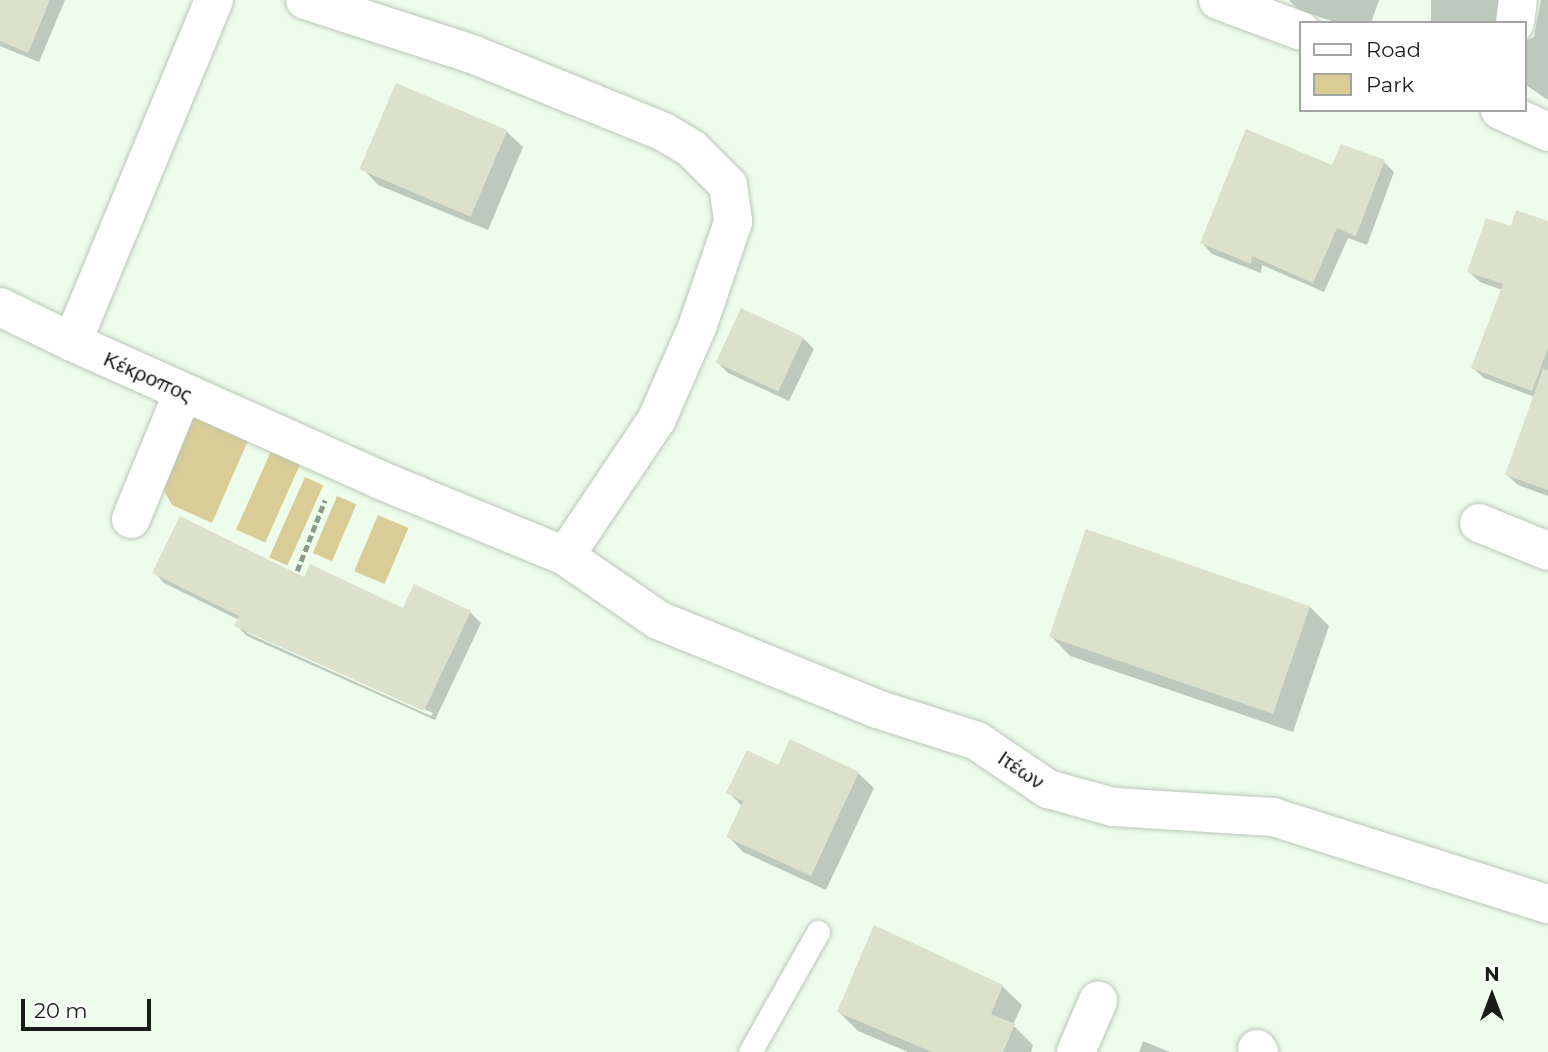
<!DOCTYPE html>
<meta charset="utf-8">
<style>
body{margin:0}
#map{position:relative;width:1548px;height:1052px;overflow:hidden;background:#edfceb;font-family:Montserrat,sans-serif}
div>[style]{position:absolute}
.green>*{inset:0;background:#dacc97;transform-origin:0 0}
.shadow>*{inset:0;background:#0003;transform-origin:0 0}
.building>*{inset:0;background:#dce1ce;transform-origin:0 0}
.path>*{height:4.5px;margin-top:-2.25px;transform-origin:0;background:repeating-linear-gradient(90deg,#8e998d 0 7px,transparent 0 10.5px)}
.roads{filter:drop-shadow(0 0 2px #b9c7b7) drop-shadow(0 0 2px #b9c7b7)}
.lane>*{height:23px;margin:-11.5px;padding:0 11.5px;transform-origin:11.5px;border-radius:11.5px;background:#fff}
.street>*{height:38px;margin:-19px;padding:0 19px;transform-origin:19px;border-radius:19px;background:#fff}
span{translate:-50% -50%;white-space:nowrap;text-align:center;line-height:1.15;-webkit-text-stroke:5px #fff;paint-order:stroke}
.street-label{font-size:21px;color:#181d17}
.legend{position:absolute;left:1299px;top:21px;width:228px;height:91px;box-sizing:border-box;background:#fff;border:2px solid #a3a5a2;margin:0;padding:9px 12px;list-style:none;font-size:21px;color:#181d17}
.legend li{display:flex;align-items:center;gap:14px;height:35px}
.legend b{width:35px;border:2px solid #a3a5a2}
.north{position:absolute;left:1457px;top:961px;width:70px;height:70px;-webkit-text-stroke:5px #fff;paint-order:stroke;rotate:0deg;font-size:19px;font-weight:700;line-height:28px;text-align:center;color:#181d17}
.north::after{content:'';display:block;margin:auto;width:24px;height:32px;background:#181d17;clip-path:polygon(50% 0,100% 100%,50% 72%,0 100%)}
.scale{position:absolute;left:21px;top:999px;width:130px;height:32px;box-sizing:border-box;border:4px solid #181d17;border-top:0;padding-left:9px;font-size:21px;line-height:24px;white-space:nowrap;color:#181d17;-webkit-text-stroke:5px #fff;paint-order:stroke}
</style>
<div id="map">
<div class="green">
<div style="clip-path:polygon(193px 412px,250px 436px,212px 523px,172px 505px,161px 485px)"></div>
<div style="left:271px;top:451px;width:32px;height:86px;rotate:24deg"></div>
<div style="left:305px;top:477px;width:20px;height:88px;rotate:24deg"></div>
<div style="left:337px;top:496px;width:21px;height:62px;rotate:23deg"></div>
<div style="left:378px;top:515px;width:33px;height:61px;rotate:23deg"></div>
</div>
<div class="shadow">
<div style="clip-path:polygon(0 0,65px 0,39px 62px,0 46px)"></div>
<div style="clip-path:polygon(1289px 0,1379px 0,1371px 23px,1337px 23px,1299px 10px)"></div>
<div style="left:1431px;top:0;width:79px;height:23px"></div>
<div style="clip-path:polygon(1541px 0,1548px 0,1548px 100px,1526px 85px,1525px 41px,1534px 37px)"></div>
<div style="clip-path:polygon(397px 86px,507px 132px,523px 147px,488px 230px,378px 185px,363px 169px)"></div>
<div style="clip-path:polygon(1384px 162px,1394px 172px,1367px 245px,1348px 238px,1324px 292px,1262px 265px,1261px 273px,1212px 254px,1202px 243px,1333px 167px)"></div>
<div style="clip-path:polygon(1548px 223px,1548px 386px,1543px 400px,1484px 378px,1473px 368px,1502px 290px,1480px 282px,1469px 272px)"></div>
<div style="clip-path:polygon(803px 338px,814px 349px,789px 401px,728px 373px,718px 363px)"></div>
<div style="clip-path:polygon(1548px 425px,1548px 496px,1518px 485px,1507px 475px)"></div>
<div style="clip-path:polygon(evenodd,154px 572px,305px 579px,404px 610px,470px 612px,481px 623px,435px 720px,247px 636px,237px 626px,239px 620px,164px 583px,154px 572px,247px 629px,433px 713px,431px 716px,247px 633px,247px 629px)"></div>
<div style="clip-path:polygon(1310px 607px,1329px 626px,1293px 732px,1070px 656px,1051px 636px)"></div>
<div style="clip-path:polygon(779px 767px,858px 773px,874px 788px,826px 890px,743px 852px,728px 836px,742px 806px,729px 793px)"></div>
<div style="clip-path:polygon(1002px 986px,1022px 1005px,1013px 1025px,1033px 1045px,1031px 1052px,908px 1052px,858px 1031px,839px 1012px)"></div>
<div style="clip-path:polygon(1143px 1041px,1170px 1052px,1139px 1052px)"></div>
</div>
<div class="building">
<div style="clip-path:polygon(0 0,50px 0,28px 53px,0 41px)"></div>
<div style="left:396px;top:83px;width:121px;height:94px;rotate:23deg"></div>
<div style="clip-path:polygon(1246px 129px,1332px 165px,1341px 144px,1385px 160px,1356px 236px,1337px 228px,1313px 283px,1252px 256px,1251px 264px,1200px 243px)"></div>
<div style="clip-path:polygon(1516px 210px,1548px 221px,1548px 348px,1532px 391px,1471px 368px,1503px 284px,1467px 272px,1486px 218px,1511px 226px)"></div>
<div style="left:741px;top:308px;width:69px;height:60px;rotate:25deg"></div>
<div style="clip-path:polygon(1543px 369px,1548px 370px,1548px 490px,1505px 475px)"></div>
<div style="clip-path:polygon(180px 516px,304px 577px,310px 564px,403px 608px,414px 584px,471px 611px,424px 711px,234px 626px,239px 616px,152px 573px)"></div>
<div style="left:1086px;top:529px;width:237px;height:114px;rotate:19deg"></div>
<div style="clip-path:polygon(790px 739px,859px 772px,811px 876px,726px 837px,743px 801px,726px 793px,747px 750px,778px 765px)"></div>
<div style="clip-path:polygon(874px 925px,1003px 985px,991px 1014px,1015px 1024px,1003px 1052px,932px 1052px,837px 1012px)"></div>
</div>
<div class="path">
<div style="left:297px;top:571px;width:76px;rotate:-68.5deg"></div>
</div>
<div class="roads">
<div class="lane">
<div style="left:750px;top:1052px;width:138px;rotate:-60.5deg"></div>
</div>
<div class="street">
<div style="left:214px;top:0;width:370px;rotate:112.5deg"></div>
<div style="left:72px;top:342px;width:338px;rotate:24.1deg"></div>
<div style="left:380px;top:480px;width:200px;rotate:22.3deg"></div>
<div style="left:565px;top:556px;width:113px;rotate:34.5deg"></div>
<div style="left:658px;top:620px;width:236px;rotate:22.1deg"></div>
<div style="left:877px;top:709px;width:105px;rotate:17.7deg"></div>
<div style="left:977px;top:741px;width:86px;rotate:34.1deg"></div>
<div style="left:1048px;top:789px;width:67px;rotate:15.5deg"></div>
<div style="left:1113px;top:807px;width:160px;rotate:3.6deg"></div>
<div style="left:1273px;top:817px;width:288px;rotate:17.6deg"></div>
<div style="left:305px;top:0;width:176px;rotate:17.9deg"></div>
<div style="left:472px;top:54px;width:207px;rotate:22.1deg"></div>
<div style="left:664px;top:132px;width:33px;rotate:31deg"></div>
<div style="left:692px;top:149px;width:51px;rotate:45deg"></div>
<div style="left:728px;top:185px;width:37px;rotate:82deg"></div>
<div style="left:733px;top:222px;width:109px;rotate:108.8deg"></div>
<div style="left:698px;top:325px;width:103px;rotate:113.6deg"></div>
<div style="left:657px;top:419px;width:165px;rotate:123.9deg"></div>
<div style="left:1218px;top:0;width:89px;rotate:20.5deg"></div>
<div style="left:1515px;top:23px;width:23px;rotate:-83deg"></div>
<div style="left:1500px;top:110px;width:53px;rotate:24.6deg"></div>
<div style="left:0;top:307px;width:80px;rotate:25.9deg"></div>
<div style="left:131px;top:519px;width:137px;rotate:-67.7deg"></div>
<div style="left:1479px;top:523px;width:74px;rotate:22.1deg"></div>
<div style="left:1257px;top:1049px;width:4px;rotate:56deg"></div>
<div style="left:1076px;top:1052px;width:56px;rotate:-66.7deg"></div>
</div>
</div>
<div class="street-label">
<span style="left:148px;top:377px;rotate:24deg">Κέκροπος</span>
<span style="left:1021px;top:770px;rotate:34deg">Ιτέων</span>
</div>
<ul class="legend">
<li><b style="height:9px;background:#fff"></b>Road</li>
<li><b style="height:19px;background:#dacc97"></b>Park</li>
</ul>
<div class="north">N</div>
<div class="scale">20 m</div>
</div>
